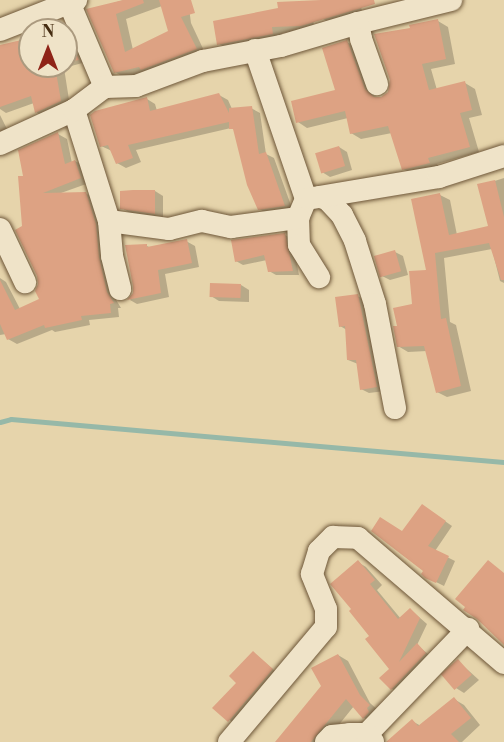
<!DOCTYPE html>
<style>
body{margin:0}
#map{position:relative;width:504px;height:742px;overflow:hidden;background:#e6d4ab;font-family:"Libre Bodoni",serif}
div>[style]{position:absolute}
.shadow>*{inset:0;background:#0003}
.stream>*{height:5px;margin:-2.5px;padding:0 2.5px;transform-origin:2.5px;border-radius:2.5px;background:#96b8a8}
.building>*{inset:0;background:#dda283;transform-origin:0 0}
.roads{filter:drop-shadow(0 0 2px #6d5638) drop-shadow(0 0 2px #6d5638)}
.minor>*{height:22px;margin:-11px;padding:0 11px;transform-origin:11px;border-radius:11px;background:#efe3c8}
span{translate:-50% -50%;white-space:nowrap;text-align:center;line-height:1.15;-webkit-text-stroke:4.5px #efe3c8;paint-order:stroke}
.north{position:absolute;left:18px;top:18px;width:60px;height:60px;box-sizing:border-box;background:#efe3c8;border:2px solid #ab9a7f;border-radius:50%;rotate:0deg;font-size:16px;font-weight:700;line-height:24px;text-align:center;color:#452c11}
.north::after{content:'';display:block;margin:auto;width:21px;height:27px;background:#8f2418;clip-path:polygon(50% 0,100% 100%,50% 72%,0 100%)}
</style>
<div id="map">
<div class="shadow">
<div style="clip-path:polygon(evenodd,124px 0,188px 0,191px 23px,206px 55px,125px 78px,115px 72px,88px 10px,124px 0,162px 6px,170px 32px,133px 50px,126px 19px,162px 6px)"></div>
<div style="clip-path:polygon(321px 0,359px 0,363px 14px,332px 24px,323px 19px)"></div>
<div style="clip-path:polygon(311px 9px,315px 31px,282px 33px,283px 40px,230px 50px,219px 44px)"></div>
<div style="clip-path:polygon(438px 21px,448px 27px,455px 64px,431px 69px,437px 90px,465px 83px,475px 89px,482px 115px,469px 118px,479px 152px,437px 164px,439px 168px,413px 174px,403px 169px,392px 133px,361px 139px,351px 133px,348px 118px,307px 128px,298px 122px,337px 91px,347px 42px,357px 48px,374px 96px,381px 98px,389px 93px,412px 29px)"></div>
<div style="clip-path:polygon(66px 33px,76px 38px,86px 62px,64px 68px,70px 106px,45px 118px,36px 112px,34px 103px,6px 113px,0 109px,0 47px,30px 39px,30px 66px,66px 66px)"></div>
<div style="clip-path:polygon(219px 95px,228px 100px,232px 109px,251px 108px,260px 113px,266px 154px,274px 158px,293px 211px,268px 214px,259px 209px,235px 130px,231px 128px,136px 150px,141px 162px,126px 168px,117px 163px,112px 151px,101px 146px,147px 99px,155px 104px,157px 111px)"></div>
<div style="clip-path:polygon(0 115px,9px 133px,0 137px)"></div>
<div style="clip-path:polygon(58px 134px,67px 139px,72px 163px,75px 161px,84px 166px,89px 183px,61px 193px,85px 193px,94px 198px,115px 298px,121px 308px,118px 308px,119px 317px,89px 320px,90px 325px,55px 332px,52px 330px,17px 344px,8px 339px,6px 334px,0 335px,0 278px,6px 282px,20px 309px,41px 300px,40px 284px,23px 227px,25px 177px)"></div>
<div style="clip-path:polygon(339px 147px,347px 152px,352px 170px,330px 177px,322px 172px)"></div>
<div style="clip-path:polygon(504px 178px,504px 283px,500px 281px,492px 249px,444px 258px,450px 322px,456px 325px,471px 391px,447px 397px,437px 392px,427px 351px,408px 352px,398px 346px,399px 328px,414px 306px,428px 271px,440px 195px,450px 200px,457px 235px,490px 227px,479px 186px)"></div>
<div style="clip-path:polygon(155px 191px,163px 196px,163px 217px,130px 213px,122px 208px)"></div>
<div style="clip-path:polygon(285px 235px,292px 239px,299px 275px,276px 275px,269px 271px,267px 260px,243px 265px,236px 261px)"></div>
<div style="clip-path:polygon(186px 241px,195px 246px,199px 267px,165px 274px,169px 297px,137px 304px,130px 300px,134px 294px,147px 246px,151px 248px)"></div>
<div style="clip-path:polygon(395px 252px,403px 256px,408px 275px,390px 280px,382px 276px)"></div>
<div style="clip-path:polygon(241px 285px,249px 290px,249px 302px,219px 301px,211px 296px)"></div>
<div style="clip-path:polygon(357px 296px,366px 300px,385px 391px,369px 393px,361px 389px,358px 364px,348px 360px,347px 330px,340px 326px)"></div>
<div style="clip-path:polygon(429px 510px,452px 526px,435px 551px,455px 561px,444px 586px,434px 581px,425px 571px,402px 533px)"></div>
<div style="clip-path:polygon(358px 562px,366px 567px,382px 585px,377px 590px,401px 619px,411px 610px,427px 624px,417px 645px,433px 658px,400px 693px,392px 689px,391px 669px,371px 637px)"></div>
<div style="clip-path:polygon(253px 653px,280px 675px,237px 726px,215px 708px,238px 683px)"></div>
<div style="clip-path:polygon(338px 655px,348px 661px,370px 703px,379px 711px,374px 723px,364px 718px,354px 706px,325px 742px,277px 742px,323px 686px)"></div>
<div style="clip-path:polygon(458px 661px,479px 680px,464px 693px,456px 688px)"></div>
<div style="clip-path:polygon(454px 699px,464px 705px,480px 725px,462px 742px,388px 742px,412px 721px,421px 726px)"></div>
</div>
<div class="stream">
<div style="left:0;top:422px;width:11px;rotate:-15deg"></div>
<div style="left:11px;top:419px;width:495px;rotate:5deg"></div>
</div>
<div class="building">
<div style="clip-path:polygon(123px 0,143px 0,144px 3px,116px 14px,125px 52px,168px 31px,159px 0,191px 0,195px 13px,181px 17px,197px 49px,141px 70px,139px 67px,114px 73px,86px 9px)"></div>
<div style="clip-path:polygon(321px 0,374px 0,375px 4px,301px 26px,272px 27px,273px 34px,217px 45px,213px 21px,278px 8px,277px 2px)"></div>
<div style="clip-path:polygon(438px 19px,446px 59px,422px 64px,429px 90px,465px 81px,472px 110px,460px 113px,470px 147px,428px 158px,430px 163px,402px 170px,388px 126px,350px 134px,345px 111px,296px 123px,291px 101px,335px 90px,322px 48px,347px 40px,365px 89px,374px 97px,381px 97px,388px 92px,390px 80px,374px 34px,410px 28px,409px 25px)"></div>
<div style="clip-path:polygon(66px 31px,67px 31px,79px 60px,66px 62px)"></div>
<div style="clip-path:polygon(30px 38px,30px 66px,55px 66px,61px 101px,35px 113px,31px 96px,0 107px,0 45px)"></div>
<div style="clip-path:polygon(219px 93px,229px 113px,229px 108px,252px 106px,259px 154px,266px 152px,285px 206px,258px 210px,247px 185px,233px 129px,229px 129px,229px 122px,128px 145px,133px 158px,116px 164px,108px 145px,100px 147px,90px 115px,95px 111px,147px 97px,150px 111px)"></div>
<div style="clip-path:polygon(58px 132px,65px 164px,75px 160px,81px 178px,43px 193px,86px 192px,96px 224px,99px 257px,107px 292px,114px 303px,110px 304px,111px 313px,81px 316px,82px 320px,45px 328px,44px 325px,7px 340px,0 324px,0 280px,15px 310px,39px 299px,35px 291px,38px 284px,37px 276px,15px 230px,22px 226px,18px 176px,23px 176px,18px 150px)"></div>
<div style="left:339px;top:146px;width:21px;height:25px;rotate:73deg"></div>
<div style="clip-path:polygon(495px 180px,504px 217px,504px 280px,501px 280px,489px 243px,435px 253px,441px 319px,446px 318px,461px 386px,436px 393px,424px 346px,397px 347px,393px 326px,397px 326px,393px 308px,412px 304px,409px 271px,426px 270px,411px 199px,440px 193px,449px 235px,488px 226px,477px 184px)"></div>
<div style="clip-path:polygon(133px 190px,155px 190px,155px 214px,120px 209px,120px 191px)"></div>
<div style="clip-path:polygon(285px 233px,293px 271px,268px 272px,264px 255px,235px 262px,231px 240px)"></div>
<div style="clip-path:polygon(187px 239px,192px 263px,158px 270px,161px 293px,127px 300px,133px 293px,133px 286px,125px 245px,147px 244px,147px 247px)"></div>
<div style="left:395px;top:250px;width:22px;height:22px;rotate:74deg"></div>
<div style="left:210px;top:283px;width:31px;height:14px;rotate:2deg"></div>
<div style="clip-path:polygon(358px 294px,377px 387px,360px 390px,356px 360px,347px 360px,345px 326px,339px 327px,335px 297px)"></div>
<div style="clip-path:polygon(422px 504px,446px 521px,428px 546px,449px 556px,436px 583px,425px 578px,421px 574px,423px 571px,371px 531px,380px 517px,402px 531px)"></div>
<div style="clip-path:polygon(358px 560px,375px 580px,370px 584px,398px 619px,410px 608px,420px 618px,399px 662px,417px 643px,426px 653px,391px 690px,379px 678px,389px 669px,365px 639px,369px 636px,349px 611px,351px 609px,330px 584px)"></div>
<div style="clip-path:polygon(488px 560px,504px 573px,504px 645px,477px 619px,463px 610px,465px 607px,455px 599px)"></div>
<div style="clip-path:polygon(253px 651px,273px 669px,228px 722px,212px 708px,236px 683px,229px 676px)"></div>
<div style="clip-path:polygon(338px 654px,360px 695px,370px 705px,367px 708px,369px 712px,363px 719px,346px 699px,311px 742px,275px 742px,321px 686px,311px 668px)"></div>
<div style="left:458px;top:659px;width:21px;height:23px;rotate:49deg"></div>
<div style="clip-path:polygon(454px 697px,471px 718px,451px 734px,459px 742px,386px 742px,412px 719px,418px 726px)"></div>
</div>
<div class="roads">
<div class="minor">
<div style="left:68px;top:0;width:95px;rotate:67deg"></div>
<div style="left:358px;top:23px;width:96px;rotate:-13.9deg"></div>
<div style="left:0;top:30px;width:82px;rotate:-21.5deg"></div>
<div style="left:255px;top:50px;width:157px;rotate:71.1deg"></div>
<div style="left:306px;top:199px;width:21px;rotate:113deg"></div>
<div style="left:298px;top:218px;width:27px;rotate:88deg"></div>
<div style="left:299px;top:245px;width:38px;rotate:58deg"></div>
<div style="left:74px;top:110px;width:116px;rotate:72.5deg"></div>
<div style="left:109px;top:221px;width:61px;rotate:7.6deg"></div>
<div style="left:169px;top:229px;width:34px;rotate:-14deg"></div>
<div style="left:202px;top:221px;width:30px;rotate:12deg"></div>
<div style="left:231px;top:227px;width:68px;rotate:-7.7deg"></div>
<div style="left:0;top:144px;width:81px;rotate:-24.7deg"></div>
<div style="left:74px;top:110px;width:39px;rotate:-37deg"></div>
<div style="left:105px;top:87px;width:31px;rotate:-2deg"></div>
<div style="left:136px;top:86px;width:72px;rotate:-20.5deg"></div>
<div style="left:203px;top:61px;width:79px;rotate:-10.9deg"></div>
<div style="left:281px;top:46px;width:80px;rotate:-16.6deg"></div>
<div style="left:358px;top:23px;width:16px;rotate:79deg"></div>
<div style="left:361px;top:39px;width:48px;rotate:70.4deg"></div>
<div style="left:320px;top:197px;width:7px;rotate:16deg"></div>
<div style="left:327px;top:199px;width:22px;rotate:47deg"></div>
<div style="left:342px;top:215px;width:29px;rotate:63deg"></div>
<div style="left:355px;top:241px;width:66px;rotate:72.4deg"></div>
<div style="left:375px;top:304px;width:106px;rotate:79.1deg"></div>
<div style="left:313px;top:198px;width:128px;rotate:-9.5deg"></div>
<div style="left:439px;top:177px;width:68px;rotate:-17.9deg"></div>
<div style="left:109px;top:221px;width:35px;rotate:85deg"></div>
<div style="left:112px;top:256px;width:34px;rotate:76deg"></div>
<div style="left:0;top:229px;width:59px;rotate:64.7deg"></div>
<div style="left:367px;top:734px;width:146px;rotate:-46.1deg"></div>
<div style="left:229px;top:742px;width:150px;rotate:-49.9deg"></div>
<div style="left:326px;top:627px;width:18px;rotate:-90deg"></div>
<div style="left:326px;top:609px;width:38px;rotate:-112deg"></div>
<div style="left:312px;top:574px;width:24px;rotate:-73deg"></div>
<div style="left:319px;top:551px;width:20px;rotate:-45deg"></div>
<div style="left:333px;top:537px;width:25px;rotate:2deg"></div>
<div style="left:358px;top:538px;width:192px;rotate:40.6deg"></div>
<div style="left:326px;top:742px;width:8px;rotate:-45deg"></div>
<div style="left:332px;top:736px;width:18px;rotate:-6deg"></div>
<div style="left:350px;top:734px;width:17px"></div>
<div style="left:367px;top:734px;width:10px;rotate:53deg"></div>
</div>
</div>
<div class="north">N</div>
</div>
